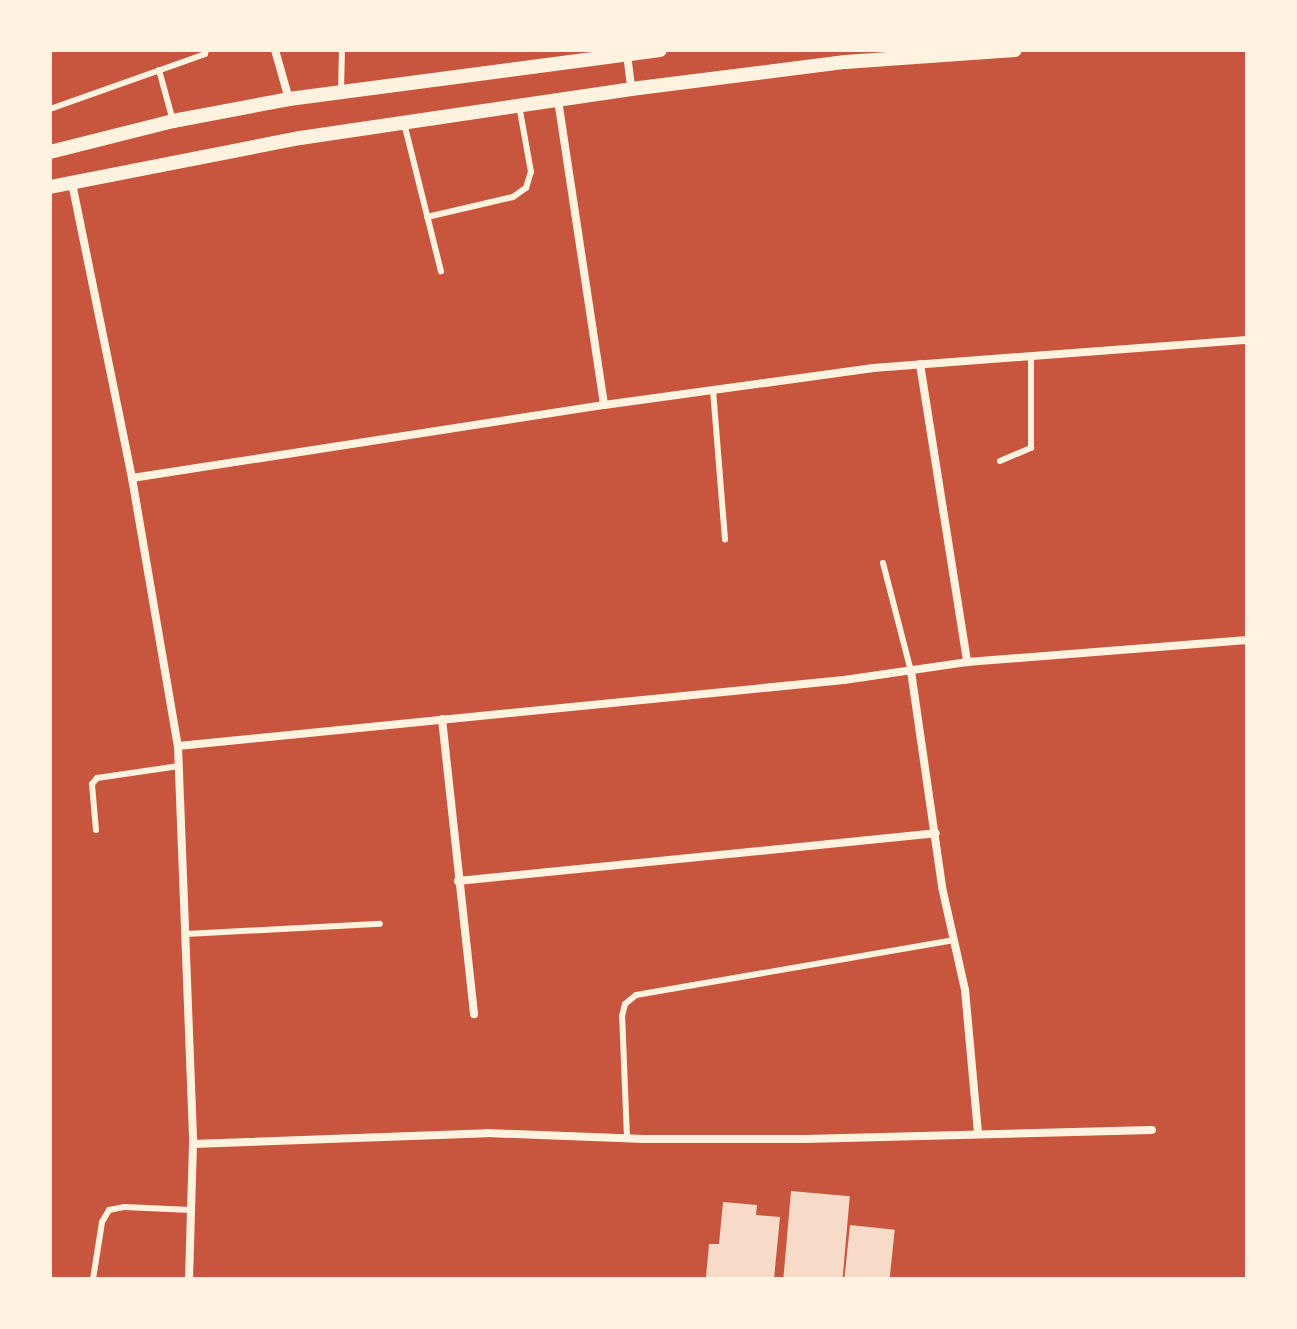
<!DOCTYPE html>
<style>
body{margin:0}
#map{position:relative;width:1297px;height:1329px;overflow:hidden;background:#c8553d;font-family:"PT Sans",sans-serif}
div>[style]{position:absolute}
.building>*{inset:0;background:#f7dbc8;transform-origin:0 0}
.service>*{height:6px;margin:-3px;padding:0 3px;transform-origin:3px;border-radius:3px;background:#fff3e0}
.minor>*{height:8px;margin:-4px;padding:0 4px;transform-origin:4px;border-radius:4px;background:#fff3e0}
.tertiary>*{height:14px;margin:-7px;padding:0 7px;transform-origin:7px;border-radius:7px;background:#fff3e0}
span{translate:-50% -50%;white-space:nowrap;text-align:center;line-height:1.15;-webkit-text-stroke:6px #fff3e0;paint-order:stroke}
.frame{position:absolute;inset:0;border:52px solid #fff3e0;pointer-events:none}
</style>
<div id="map">
<div class="building">
<div style="left:791px;top:1191px;width:59px;height:88px;rotate:5deg"></div>
<div style="clip-path:polygon(723px 1202px,757px 1205px,756px 1215px,780px 1217px,774px 1279px,706px 1277px,709px 1244px,719px 1244px)"></div>
<div style="left:850px;top:1225px;width:45px;height:54px;rotate:6deg"></div>
</div>
<div class="service">
<div style="left:159px;top:70px;width:53px;rotate:74.6deg"></div>
<div style="left:341px;top:90px;width:40px;rotate:-88.6deg"></div>
<div style="left:50px;top:109px;width:164px;rotate:-19.5deg"></div>
<div style="left:205px;top:54px;width:4px;rotate:-76deg"></div>
<div style="left:404px;top:123px;width:153px;rotate:76deg"></div>
<div style="left:427px;top:217px;width:88px;rotate:-13.1deg"></div>
<div style="left:513px;top:197px;width:16px;rotate:-35deg"></div>
<div style="left:526px;top:188px;width:17px;rotate:-73deg"></div>
<div style="left:531px;top:172px;width:68px;rotate:-100.2deg"></div>
<div style="left:713px;top:390px;width:150px;rotate:85.4deg"></div>
<div style="left:1000px;top:461px;width:34px;rotate:-23deg"></div>
<div style="left:1031px;top:448px;width:90px;rotate:-90deg"></div>
<div style="left:883px;top:563px;width:112px;rotate:75.5deg"></div>
<div style="left:96px;top:830px;width:46px;rotate:-95deg"></div>
<div style="left:92px;top:784px;width:8px;rotate:-50deg"></div>
<div style="left:97px;top:778px;width:83px;rotate:-8.3deg"></div>
<div style="left:186px;top:934px;width:194px;rotate:-3deg"></div>
<div style="left:627px;top:1138px;width:122px;rotate:-92.3deg"></div>
<div style="left:622px;top:1016px;width:12px;rotate:-76deg"></div>
<div style="left:625px;top:1004px;width:14px;rotate:-39deg"></div>
<div style="left:636px;top:995px;width:323px;rotate:-9.8deg"></div>
<div style="left:93px;top:1279px;width:58px;rotate:-81deg"></div>
<div style="left:102px;top:1222px;width:14px;rotate:-60deg"></div>
<div style="left:109px;top:1210px;width:15px;rotate:-11deg"></div>
<div style="left:124px;top:1207px;width:67px;rotate:2.6deg"></div>
</div>
<div class="minor">
<div style="left:275px;top:50px;width:51px;rotate:74.1deg"></div>
<div style="left:627px;top:54px;width:35px;rotate:83deg"></div>
<div style="left:558px;top:100px;width:308px;rotate:81.4deg"></div>
<div style="left:72px;top:183px;width:301px;rotate:78.5deg"></div>
<div style="left:132px;top:478px;width:272px;rotate:80.3deg"></div>
<div style="left:178px;top:746px;width:398px;rotate:87.8deg"></div>
<div style="left:193px;top:1144px;width:135px;rotate:91.7deg"></div>
<div style="left:920px;top:364px;width:302px;rotate:81deg"></div>
<div style="left:132px;top:478px;width:478px;rotate:-8.8deg"></div>
<div style="left:604px;top:405px;width:272px;rotate:-7.8deg"></div>
<div style="left:873px;top:368px;width:375px;rotate:-4.3deg"></div>
<div style="left:911px;top:671px;width:218px;rotate:81.8deg"></div>
<div style="left:942px;top:887px;width:106px;rotate:77.4deg"></div>
<div style="left:965px;top:990px;width:144px;rotate:84.8deg"></div>
<div style="left:442px;top:719px;width:297px;rotate:83.8deg"></div>
<div style="left:178px;top:746px;width:669px;rotate:-5.66deg"></div>
<div style="left:844px;top:680px;width:124px;rotate:-8.3deg"></div>
<div style="left:967px;top:662px;width:281px;rotate:-4.5deg"></div>
<div style="left:458px;top:881px;width:480px;rotate:-5.7deg"></div>
<div style="left:193px;top:1144px;width:294px;rotate:-2.1deg"></div>
<div style="left:487px;top:1133px;width:157px;rotate:2.2deg"></div>
<div style="left:644px;top:1139px;width:161px"></div>
<div style="left:805px;top:1139px;width:347px;rotate:-1.5deg"></div>
</div>
<div class="tertiary">
<div style="left:50px;top:152px;width:127px;rotate:-14.1deg"></div>
<div style="left:173px;top:121px;width:118px;rotate:-10.7deg"></div>
<div style="left:289px;top:99px;width:374px;rotate:-7.5deg"></div>
<div style="left:50px;top:187px;width:255px;rotate:-11.1deg"></div>
<div style="left:300px;top:138px;width:335px;rotate:-8.4deg"></div>
<div style="left:631px;top:89px;width:216px;rotate:-7.2deg"></div>
<div style="left:845px;top:62px;width:170px;rotate:-4deg"></div>
</div>
<div class="frame"></div>
</div>
